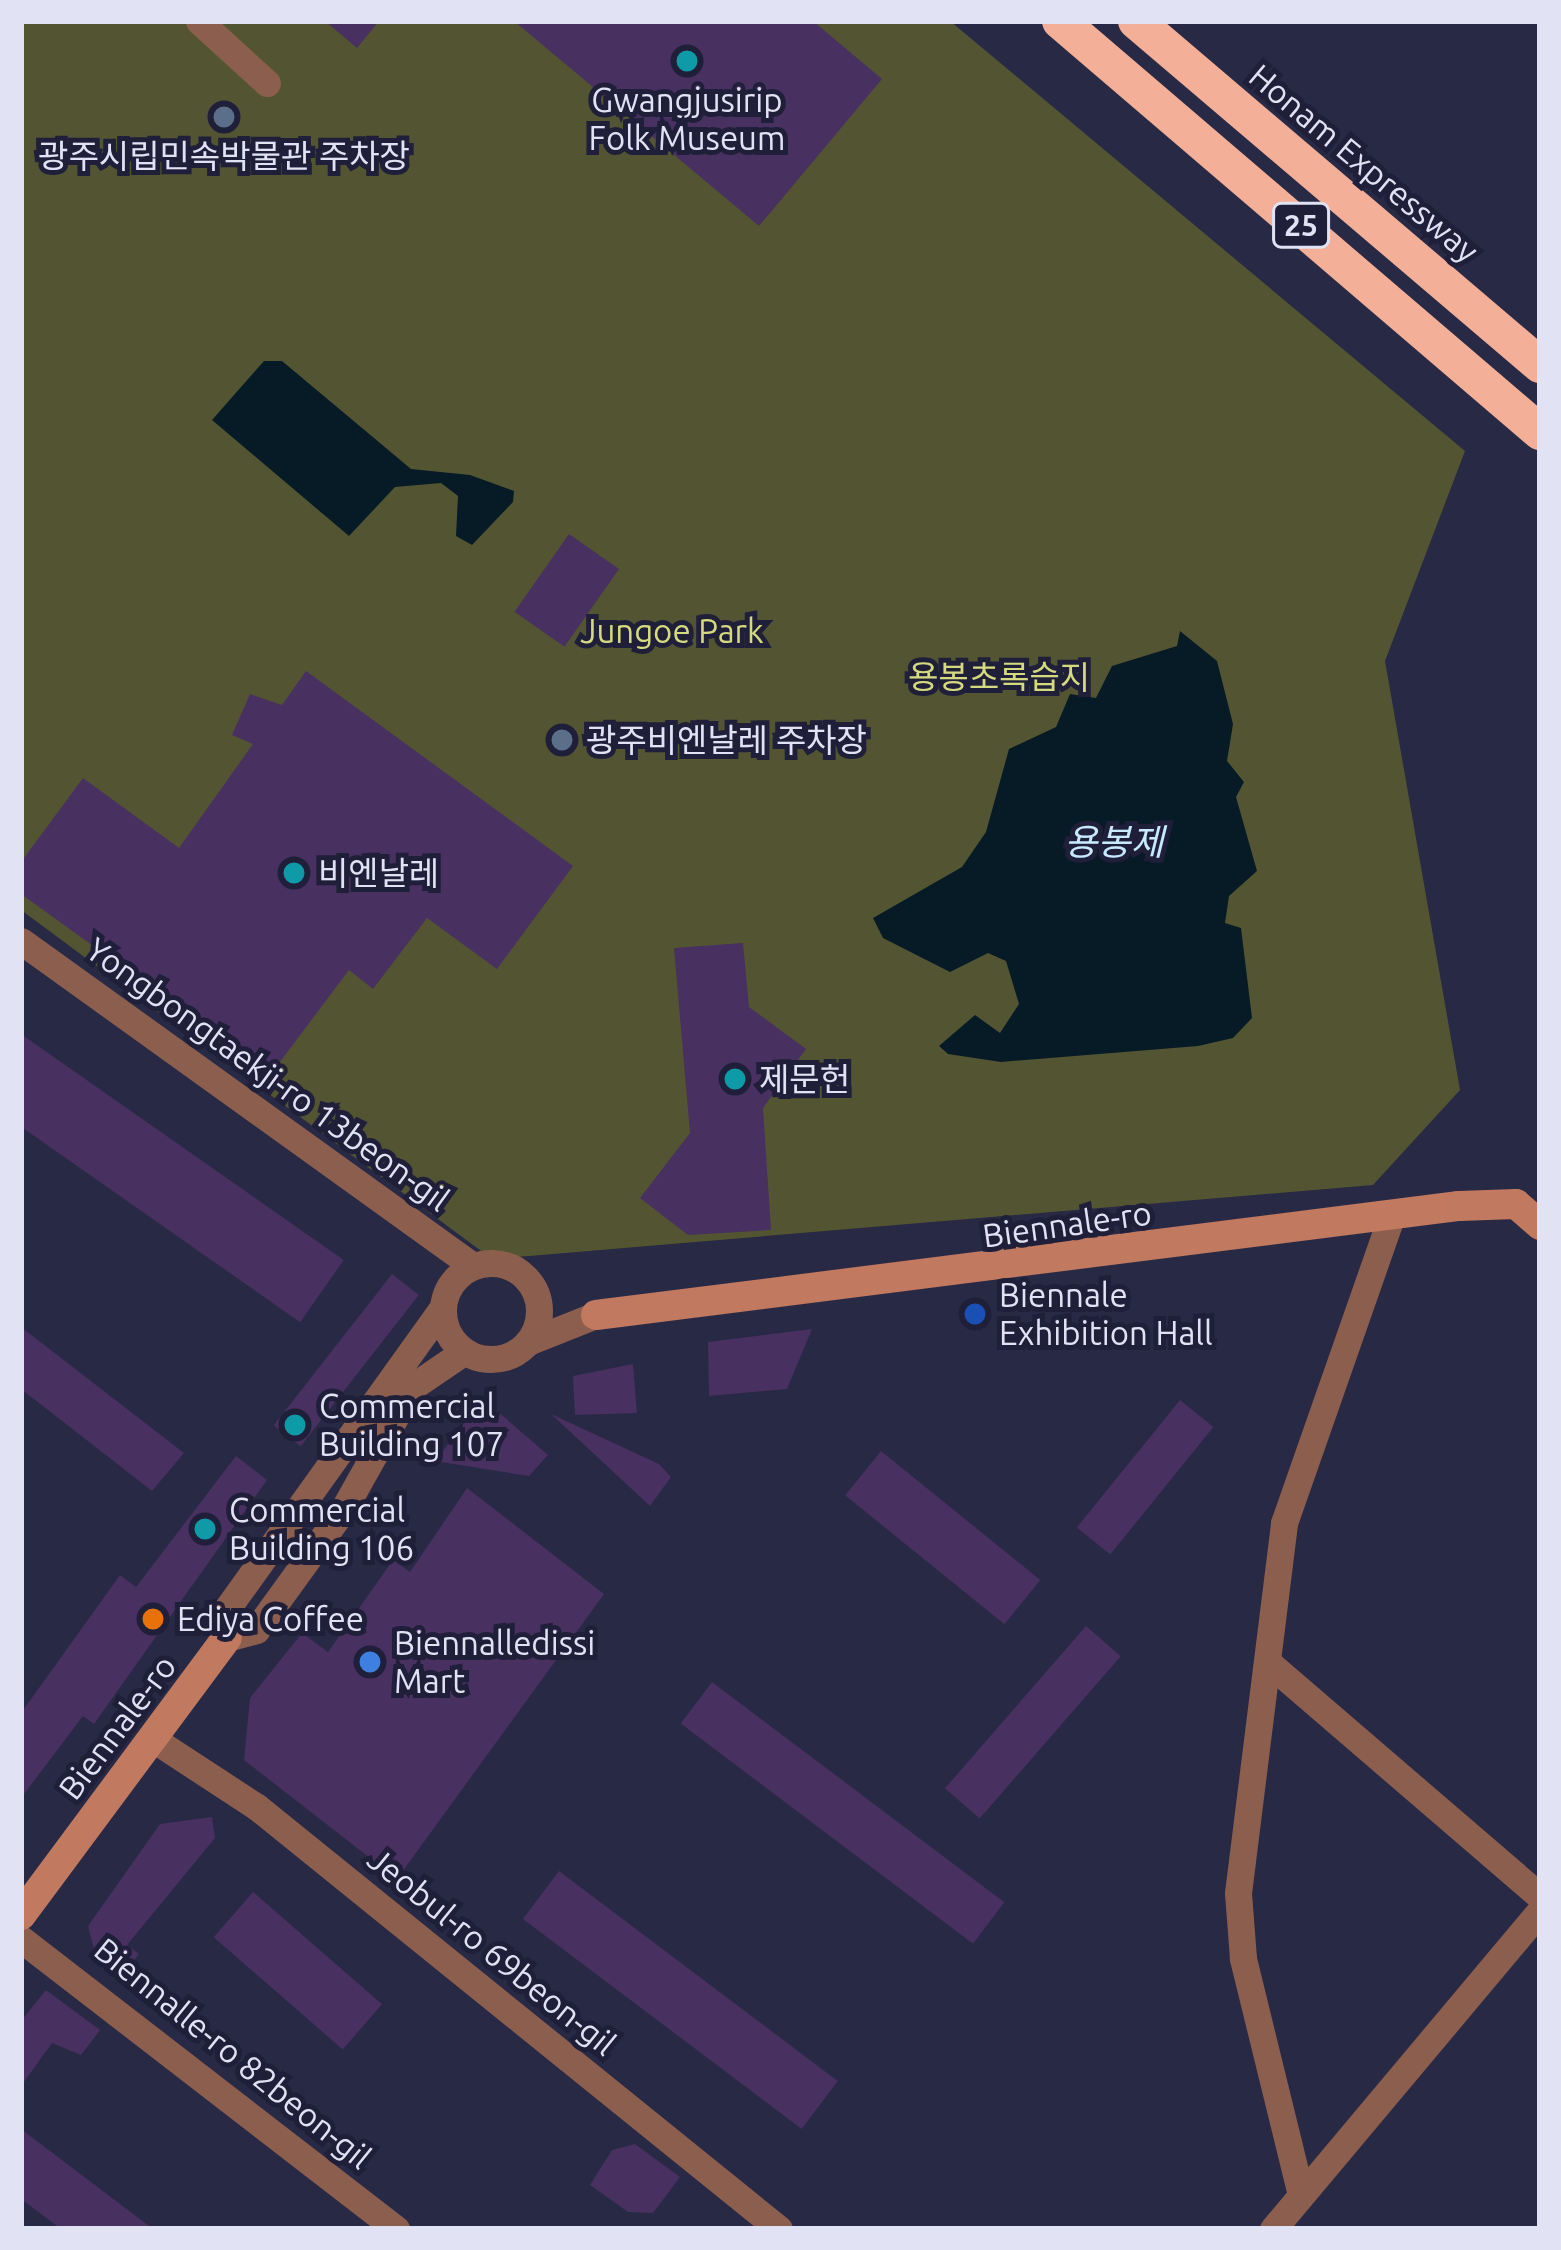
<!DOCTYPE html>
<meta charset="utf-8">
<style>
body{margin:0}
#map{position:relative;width:1561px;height:2250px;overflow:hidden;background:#282944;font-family:Ubuntu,"Noto Sans KR",sans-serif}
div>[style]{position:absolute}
.green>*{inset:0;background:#535532}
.water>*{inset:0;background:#071b26}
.building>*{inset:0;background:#483060;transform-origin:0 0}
.street>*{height:27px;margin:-13.5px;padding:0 13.5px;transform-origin:13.5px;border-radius:13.5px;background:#8c5e4e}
.street>.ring{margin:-13.5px;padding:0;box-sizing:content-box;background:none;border:27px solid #8c5e4e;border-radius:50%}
.secondary>*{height:30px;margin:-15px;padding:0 15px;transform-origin:15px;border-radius:15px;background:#c1795f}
.highway>*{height:36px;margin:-18px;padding:0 18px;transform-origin:18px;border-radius:18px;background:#f3af97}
.dots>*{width:33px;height:33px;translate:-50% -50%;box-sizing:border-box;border:6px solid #1f1f3a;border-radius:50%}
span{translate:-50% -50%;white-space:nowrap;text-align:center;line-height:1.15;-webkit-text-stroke:10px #1f1f3a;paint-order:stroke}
.shield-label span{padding:3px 9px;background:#1f1f3a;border:3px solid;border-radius:9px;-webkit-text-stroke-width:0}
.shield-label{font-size:30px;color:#e1e3f5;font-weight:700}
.poi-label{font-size:33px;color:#e1e3f5}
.left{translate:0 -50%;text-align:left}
.street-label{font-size:33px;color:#e1e3f5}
.park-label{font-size:33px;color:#d6da7e}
.water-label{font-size:36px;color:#c7eafe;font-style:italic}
.frame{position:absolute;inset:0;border:24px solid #e1e3f5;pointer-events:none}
</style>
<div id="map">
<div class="green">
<div style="clip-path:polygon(21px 21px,950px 21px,1465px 451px,1385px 661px,1460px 1090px,1373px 1185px,492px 1259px,21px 910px)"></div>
</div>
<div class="water">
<div style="clip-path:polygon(264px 361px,282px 361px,411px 469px,470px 475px,514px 491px,513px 502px,472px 545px,456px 536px,458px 496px,441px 483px,395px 487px,349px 536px,212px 420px)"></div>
<div style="clip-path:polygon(1180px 631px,1217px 661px,1233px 724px,1227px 761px,1244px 782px,1236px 797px,1257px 871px,1229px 896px,1225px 923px,1241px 928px,1252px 1018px,1233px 1038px,1198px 1046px,1001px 1062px,948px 1054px,939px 1046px,975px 1015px,1000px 1033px,1019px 1004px,1006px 961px,988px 953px,950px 972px,883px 938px,873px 918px,962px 867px,986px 832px,1009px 749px,1056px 727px,1070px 694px,1096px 698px,1112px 666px,1177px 646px)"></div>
</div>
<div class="building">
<div style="clip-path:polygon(325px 21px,379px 21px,357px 48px)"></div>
<div style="clip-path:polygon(514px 21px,813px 21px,882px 79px,759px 226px)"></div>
<div style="left:569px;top:534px;width:61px;height:95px;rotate:35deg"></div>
<div style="clip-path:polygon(306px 671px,573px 866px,497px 969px,427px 918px,373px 989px,349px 970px,271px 1074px,21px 894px,21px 862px,83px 778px,179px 848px,253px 744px,232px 735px,250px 694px,282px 705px)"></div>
<div style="clip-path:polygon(743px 943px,749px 1007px,806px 1049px,763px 1108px,771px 1230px,688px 1235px,640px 1198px,690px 1133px,674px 948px)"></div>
<div style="left:21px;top:1034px;width:394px;height:76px;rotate:35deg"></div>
<div style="left:392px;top:1274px;width:34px;height:192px;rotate:38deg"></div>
<div style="clip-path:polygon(21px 1327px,184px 1453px,152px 1491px,21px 1389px)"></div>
<div style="clip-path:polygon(812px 1329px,787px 1389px,709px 1396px,708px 1342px)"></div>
<div style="clip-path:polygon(633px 1364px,637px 1413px,575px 1415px,573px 1376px)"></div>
<div style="left:1180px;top:1400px;width:43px;height:164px;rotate:39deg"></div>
<div style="clip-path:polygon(496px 1410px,548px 1455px,529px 1476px,435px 1461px,472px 1413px)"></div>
<div style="clip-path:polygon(551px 1414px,659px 1464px,671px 1477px,650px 1506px)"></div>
<div style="left:881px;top:1451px;width:205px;height:57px;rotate:39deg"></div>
<div style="clip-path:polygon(236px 1456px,267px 1480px,94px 1724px,83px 1716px,21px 1798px,21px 1713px,120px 1575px,136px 1587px)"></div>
<div style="clip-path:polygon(467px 1488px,604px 1594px,397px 1879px,244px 1760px,250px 1698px,302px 1633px,328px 1652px,393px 1560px,410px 1572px)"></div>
<div style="left:1086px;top:1626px;width:46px;height:215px;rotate:41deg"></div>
<div style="left:712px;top:1682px;width:366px;height:52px;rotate:37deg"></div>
<div style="clip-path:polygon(212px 1817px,215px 1838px,127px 1945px,139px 1954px,121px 1977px,96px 1957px,88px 1926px,160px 1824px)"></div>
<div style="left:559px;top:1871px;width:349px;height:60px;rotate:37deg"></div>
<div style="left:253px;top:1892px;width:171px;height:60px;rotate:41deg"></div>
<div style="clip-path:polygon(46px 1990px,100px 2030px,81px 2055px,52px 2043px,21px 2086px,21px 2021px)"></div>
<div style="clip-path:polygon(21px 2129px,153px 2229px,61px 2229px,21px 2199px)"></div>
<div style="clip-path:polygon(635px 2144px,680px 2177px,653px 2213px,628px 2212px,590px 2185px,612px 2150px)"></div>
</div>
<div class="street">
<div style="left:199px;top:21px;width:92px;rotate:42.4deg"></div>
<div style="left:21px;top:941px;width:557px;rotate:35.72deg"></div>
<div class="ring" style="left:443px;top:1263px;width:69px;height:69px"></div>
<div style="left:443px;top:1307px;width:375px;rotate:125.6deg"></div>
<div style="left:225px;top:1612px;width:26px;rotate:86deg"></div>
<div style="left:227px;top:1638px;width:30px;rotate:-15deg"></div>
<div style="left:256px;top:1630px;width:148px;rotate:-54.1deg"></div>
<div style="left:343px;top:1510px;width:141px;rotate:-60.7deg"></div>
<div style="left:412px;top:1387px;width:60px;rotate:-34.2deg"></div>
<div style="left:528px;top:1342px;width:73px;rotate:-21.7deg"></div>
<div style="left:1271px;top:1665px;width:355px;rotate:40.7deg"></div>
<div style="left:153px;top:1739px;width:124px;rotate:33.2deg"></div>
<div style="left:257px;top:1807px;width:671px;rotate:38.95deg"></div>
<div style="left:21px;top:1939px;width:474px;rotate:37.7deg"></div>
<div style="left:1301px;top:2195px;width:244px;rotate:-103.8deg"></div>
<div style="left:1243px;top:1958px;width:65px;rotate:-94.4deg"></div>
<div style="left:1238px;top:1893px;width:373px;rotate:-82.9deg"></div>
<div style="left:1284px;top:1523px;width:324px;rotate:-70.7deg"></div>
<div style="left:1273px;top:2229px;width:415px;rotate:-50deg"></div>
</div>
<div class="secondary">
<div style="left:596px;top:1315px;width:870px;rotate:-7.2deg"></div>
<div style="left:1459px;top:1206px;width:57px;rotate:-2deg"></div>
<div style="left:1516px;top:1204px;width:32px;rotate:41deg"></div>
<div style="left:21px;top:1915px;width:345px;rotate:-53.4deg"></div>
</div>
<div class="highway">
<div style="left:1060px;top:21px;width:632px;rotate:40.57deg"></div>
<div style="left:1136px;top:21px;width:531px;rotate:40.41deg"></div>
</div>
<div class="dots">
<div style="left:687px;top:61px;background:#0f9aa8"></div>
<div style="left:224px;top:117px;background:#5c6f8a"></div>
<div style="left:562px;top:740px;background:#5c6f8a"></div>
<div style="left:294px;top:873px;background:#0f9aa8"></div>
<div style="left:735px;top:1079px;background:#0f9aa8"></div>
<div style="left:975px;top:1314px;background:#1a4fb4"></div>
<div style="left:295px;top:1425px;background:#0f9aa8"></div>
<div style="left:205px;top:1529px;background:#0f9aa8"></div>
<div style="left:153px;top:1619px;background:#e8710a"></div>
<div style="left:370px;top:1662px;background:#3f7fe0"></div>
</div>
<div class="shield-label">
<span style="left:1301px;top:225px">25</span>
</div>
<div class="poi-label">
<span style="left:687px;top:119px">Gwangjusirip<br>Folk Museum</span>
<span style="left:224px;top:156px">광주시립민속박물관 주차장</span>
<span class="left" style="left:586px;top:740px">광주비엔날레 주차장</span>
<span class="left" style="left:318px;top:873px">비엔날레</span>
<span class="left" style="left:759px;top:1079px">제문헌</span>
<span class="left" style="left:999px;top:1314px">Biennale<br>Exhibition Hall</span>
<span class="left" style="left:319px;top:1425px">Commercial<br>Building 107</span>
<span class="left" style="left:229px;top:1529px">Commercial<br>Building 106</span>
<span class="left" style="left:177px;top:1619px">Ediya Coffee</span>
<span class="left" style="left:394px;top:1662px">Biennalledissi<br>Mart</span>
</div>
<div class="street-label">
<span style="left:1364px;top:163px;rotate:40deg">Honam Expressway</span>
<span style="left:268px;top:1074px;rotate:36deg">Yongbongtaekji-ro 13beon-gil</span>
<span style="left:1067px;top:1224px;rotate:-8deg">Biennale-ro</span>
<span style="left:117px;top:1727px;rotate:-53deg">Biennale-ro</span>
<span style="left:492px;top:1951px;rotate:39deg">Jeobul-ro 69beon-gil</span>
<span style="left:233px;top:2053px;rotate:39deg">Biennalle-ro 82beon-gil</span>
</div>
<div class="park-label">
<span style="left:672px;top:631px">Jungoe Park</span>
<span style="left:999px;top:677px">용봉초록습지</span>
</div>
<div class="water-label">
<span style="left:1114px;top:842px">용봉제</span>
</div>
<div class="frame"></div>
</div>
